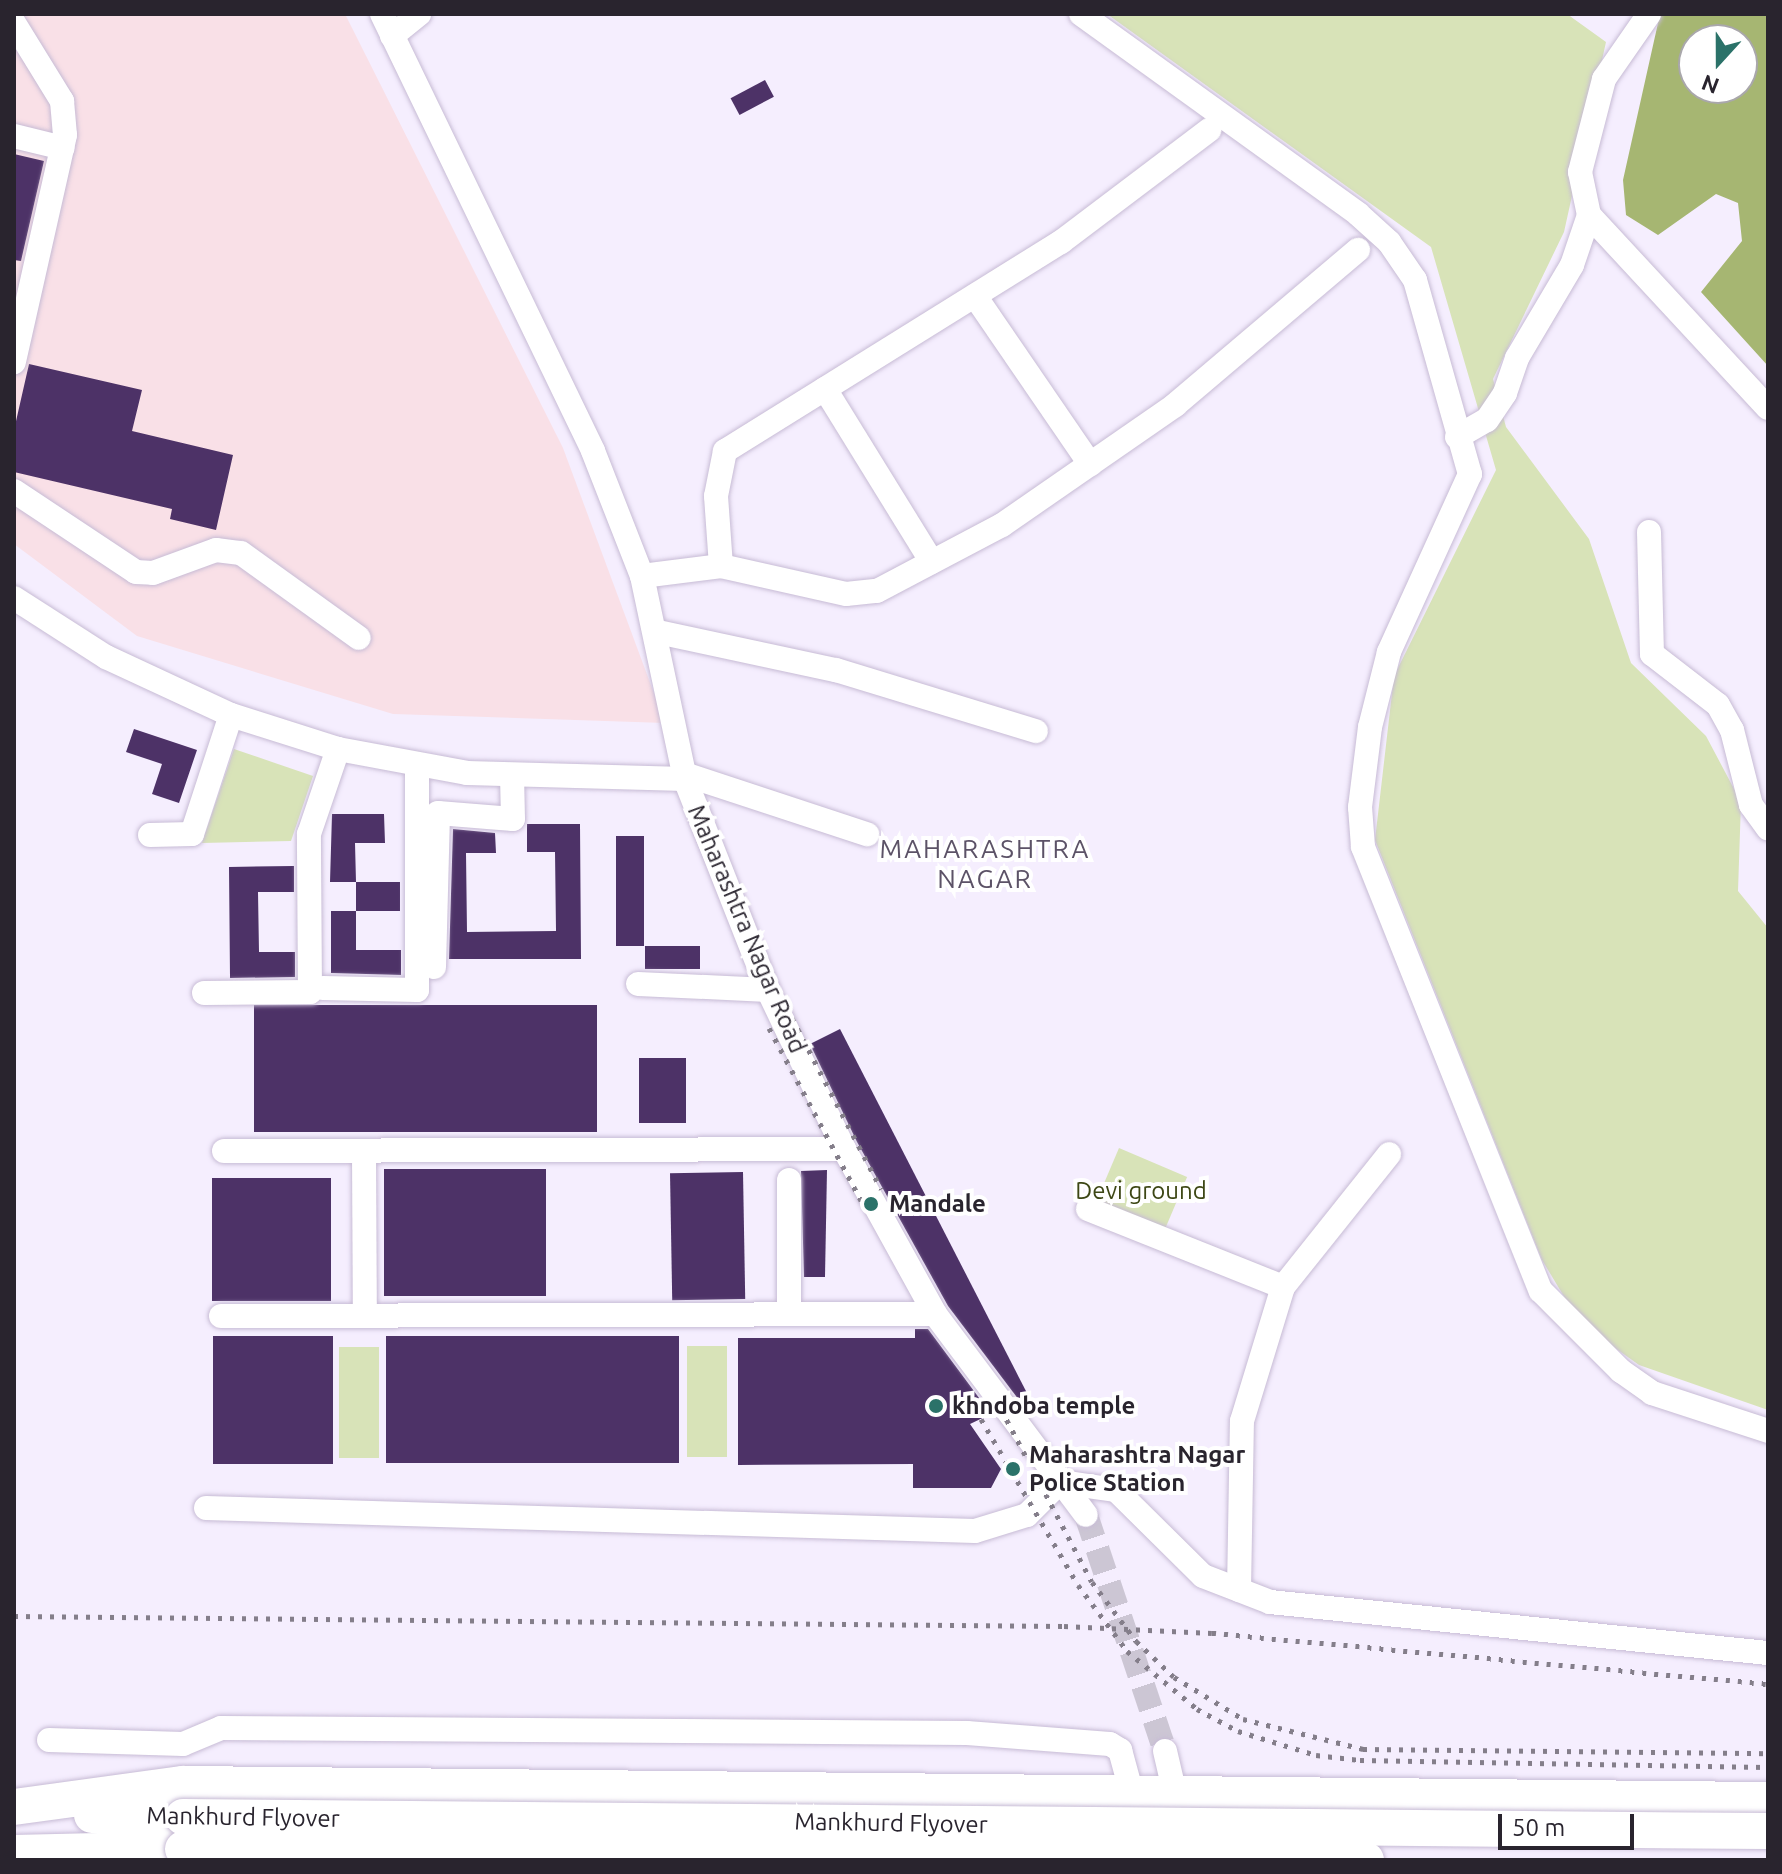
<!DOCTYPE html>
<style>
body{margin:0}
#map{position:relative;width:1782px;height:1874px;overflow:hidden;background:#f5eefe;font-family:Ubuntu,sans-serif}
div>[style]{position:absolute}
.industrial>*{inset:0;background:#f9e0e7}
.green>*{inset:0;background:#d8e3b8;transform-origin:0 0}
.forest>*{inset:0;background:#a6b672}
.building>*{inset:0;background:#4d3267;transform-origin:0 0}
.minor-tunnel>*{height:24px;margin-top:-12px;transform-origin:0;background:repeating-linear-gradient(90deg,#ccc6d4 0 24px,transparent 0 36px)}
.roads{filter:drop-shadow(0 0 2px #c7bbd5) drop-shadow(0 0 2px #c7bbd5)}
.minor>*{height:24px;margin:-12px;padding:0 12px;transform-origin:12px;border-radius:12px;background:#fff}
.highway>*{height:36px;margin:-18px;padding:0 18px;transform-origin:18px;border-radius:18px;background:#fff}
.rail>*{height:5px;margin-top:-2.5px;transform-origin:0;background:repeating-linear-gradient(90deg,#847e8a 0 4px,transparent 0 12px)}
.bridges{filter:drop-shadow(0 0 2px #c7bbd5) drop-shadow(0 0 2px #c7bbd5)}
.highway-bridge>*{height:36px;margin:-18px;padding:0 18px;transform-origin:18px;border-radius:18px;background:#fff}
.dots>*{width:22px;height:22px;translate:-50% -50%;box-sizing:border-box;border:4px solid #fff;border-radius:50%}
span{translate:-50% -50%;white-space:nowrap;text-align:center;line-height:1.15;-webkit-text-stroke:8px #fff;paint-order:stroke}
.street-label{font-size:24px;color:#29242e}
.park-label{font-size:24px;color:#3d4715}
.poi-label{font-size:24px;color:#29242e;font-weight:700}
.left{translate:0 -50%;text-align:left}
.neighbourhood-label{font-size:26px;color:#5c5267;letter-spacing:2px}
.frame{position:absolute;inset:0;border:16px solid #29242e;pointer-events:none}
.north{position:absolute;left:1678px;top:24px;width:80px;height:80px;box-sizing:border-box;background:#fff;border:2px solid #a9a7ab;border-radius:50%;rotate:201deg;font-size:22px;font-weight:700;line-height:32px;text-align:center;color:#29242e}
.north::after{content:'';display:block;margin:auto;width:28px;height:36px;background:#2b7269;clip-path:polygon(50% 0,100% 100%,50% 72%,0 100%)}
.scale{position:absolute;left:1498px;top:1814px;width:136px;height:36px;box-sizing:border-box;border:4px solid #29242e;border-top:0;padding-left:10px;font-size:24px;line-height:28px;white-space:nowrap;color:#29242e;-webkit-text-stroke:6px #fff;paint-order:stroke}
</style>
<div id="map">
<div class="industrial">
<div style="clip-path:polygon(14px 14px,345px 14px,563px 448px,665px 723px,393px 714px,137px 636px,14px 544px)"></div>
</div>
<div class="green">
<div style="clip-path:polygon(1107px 14px,1567px 14px,1606px 42px,1564px 232px,1493px 379px,1506px 427px,1589px 539px,1631px 663px,1706px 736px,1741px 802px,1738px 891px,1768px 928px,1768px 1410px,1639px 1365px,1580px 1323px,1542px 1260px,1375px 840px,1394px 676px,1496px 470px,1431px 247px)"></div>
<div style="clip-path:polygon(234px 749px,313px 776px,291px 841px,202px 843px)"></div>
<div style="left:1119px;top:1148px;width:74px;height:62px;rotate:23deg"></div>
<div style="left:687px;top:1346px;width:40px;height:111px"></div>
<div style="left:339px;top:1347px;width:40px;height:111px"></div>
</div>
<div class="forest">
<div style="clip-path:polygon(evenodd,1660px 14px,1768px 14px,1768px 366px,1701px 292px,1742px 241px,1738px 203px,1716px 194px,1658px 235px,1626px 215px,1623px 180px,1660px 14px,1694px 40px,1742px 40px,1742px 88px,1694px 88px,1694px 40px)"></div>
</div>
<div class="building">
<div style="left:765px;top:80px;width:19px;height:39px;rotate:62deg"></div>
<div style="clip-path:polygon(14px 154px,44px 161px,21px 261px,14px 260px)"></div>
<div style="clip-path:polygon(29px 364px,142px 390px,132px 431px,233px 455px,216px 530px,170px 519px,172px 509px,14px 472px,14px 430px)"></div>
<div style="clip-path:polygon(134px 729px,197px 750px,179px 803px,152px 794px,162px 764px,126px 752px)"></div>
<div style="clip-path:polygon(332px 814px,384px 814px,385px 843px,355px 843px,356px 882px,330px 882px)"></div>
<div style="clip-path:polygon(527px 824px,580px 824px,581px 959px,449px 959px,453px 829px,495px 833px,496px 853px,466px 853px,467px 932px,556px 931px,555px 852px,527px 852px)"></div>
<div style="left:616px;top:836px;width:28px;height:110px"></div>
<div style="clip-path:polygon(294px 866px,294px 892px,258px 892px,259px 952px,295px 952px,295px 977px,230px 978px,229px 867px)"></div>
<div style="left:356px;top:882px;width:44px;height:29px"></div>
<div style="clip-path:polygon(331px 911px,356px 911px,356px 950px,401px 950px,401px 975px,331px 973px)"></div>
<div style="left:645px;top:946px;width:55px;height:23px"></div>
<div style="left:597px;top:1005px;width:127px;height:343px;rotate:90deg"></div>
<div style="clip-path:polygon(840px 1029px,1028px 1395px,1019px 1400px,948px 1306px,857px 1142px,810px 1044px)"></div>
<div style="left:639px;top:1058px;width:47px;height:65px"></div>
<div style="left:546px;top:1169px;width:127px;height:162px;rotate:90deg"></div>
<div style="clip-path:polygon(827px 1170px,825px 1277px,804px 1277px,801px 1171px)"></div>
<div style="left:743px;top:1172px;width:127px;height:73px;rotate:89deg"></div>
<div style="left:331px;top:1178px;width:123px;height:119px;rotate:90deg"></div>
<div style="clip-path:polygon(915px 1329px,928px 1329px,991px 1414px,970px 1424px,1001px 1469px,991px 1488px,913px 1488px,913px 1464px,738px 1465px,738px 1338px,915px 1338px)"></div>
<div style="left:213px;top:1336px;width:120px;height:128px"></div>
<div style="left:679px;top:1336px;width:127px;height:293px;rotate:90deg"></div>
</div>
<div class="minor-tunnel">
<div style="left:1086px;top:1515px;width:249px;rotate:71.5deg"></div>
</div>
<div class="roads">
<div class="minor">
<div style="left:382px;top:14px;width:485px;rotate:64.2deg"></div>
<div style="left:593px;top:451px;width:134px;rotate:68.6deg"></div>
<div style="left:642px;top:576px;width:208px;rotate:78deg"></div>
<div style="left:685px;top:779px;width:227px;rotate:68.5deg"></div>
<div style="left:768px;top:990px;width:176px;rotate:64.5deg"></div>
<div style="left:844px;top:1149px;width:188px;rotate:61.1deg"></div>
<div style="left:935px;top:1314px;width:251px;rotate:53.1deg"></div>
<div style="left:1081px;top:14px;width:342px;rotate:35.8deg"></div>
<div style="left:1358px;top:214px;width:42px;rotate:42.1deg"></div>
<div style="left:1389px;top:242px;width:46px;rotate:55.6deg"></div>
<div style="left:1415px;top:280px;width:202px;rotate:74.2deg"></div>
<div style="left:1470px;top:474px;width:196px;rotate:114.5deg"></div>
<div style="left:1389px;top:652px;width:77px;rotate:104.2deg"></div>
<div style="left:1370px;top:727px;width:81px;rotate:97.1deg"></div>
<div style="left:1360px;top:807px;width:40px;rotate:85.7deg"></div>
<div style="left:1363px;top:847px;width:478px;rotate:68.2deg"></div>
<div style="left:1541px;top:1291px;width:113px;rotate:45deg"></div>
<div style="left:1621px;top:1371px;width:38px;rotate:35deg"></div>
<div style="left:1652px;top:1393px;width:122px;rotate:18.1deg"></div>
<div style="left:14px;top:23px;width:92px;rotate:58.4deg"></div>
<div style="left:62px;top:101px;width:34px;rotate:85deg"></div>
<div style="left:65px;top:135px;width:233px;rotate:102.7deg"></div>
<div style="left:392px;top:36px;width:35px;rotate:-39deg"></div>
<div style="left:14px;top:136px;width:50px;rotate:13.8deg"></div>
<div style="left:1589px;top:215px;width:263px;rotate:47.2deg"></div>
<div style="left:975px;top:296px;width:204px;rotate:55.6deg"></div>
<div style="left:825px;top:389px;width:203px;rotate:58.3deg"></div>
<div style="left:1457px;top:437px;width:34px;rotate:-30deg"></div>
<div style="left:1487px;top:420px;width:32px;rotate:-56deg"></div>
<div style="left:1505px;top:393px;width:37px;rotate:-71deg"></div>
<div style="left:1517px;top:358px;width:108px;rotate:-59.4deg"></div>
<div style="left:1572px;top:265px;width:53px;rotate:-71.2deg"></div>
<div style="left:1589px;top:215px;width:44px;rotate:-101.8deg"></div>
<div style="left:1580px;top:172px;width:96px;rotate:-75.5deg"></div>
<div style="left:1604px;top:79px;width:79px;rotate:-55.3deg"></div>
<div style="left:14px;top:491px;width:146px;rotate:33.6deg"></div>
<div style="left:136px;top:572px;width:17px;rotate:3deg"></div>
<div style="left:153px;top:573px;width:67px;rotate:-20.1deg"></div>
<div style="left:216px;top:550px;width:25px;rotate:7deg"></div>
<div style="left:241px;top:553px;width:145px;rotate:35.8deg"></div>
<div style="left:1649px;top:532px;width:122px;rotate:88.6deg"></div>
<div style="left:1652px;top:654px;width:83px;rotate:37.7deg"></div>
<div style="left:1718px;top:705px;width:29px;rotate:61deg"></div>
<div style="left:1732px;top:730px;width:77px;rotate:75.8deg"></div>
<div style="left:1751px;top:805px;width:29px;rotate:54deg"></div>
<div style="left:721px;top:566px;width:70px;rotate:-94.1deg"></div>
<div style="left:716px;top:496px;width:46px;rotate:-78.7deg"></div>
<div style="left:725px;top:451px;width:396px;rotate:-31.9deg"></div>
<div style="left:1061px;top:242px;width:186px;rotate:-37.1deg"></div>
<div style="left:642px;top:576px;width:80px;rotate:-7.2deg"></div>
<div style="left:721px;top:566px;width:128px;rotate:12.6deg"></div>
<div style="left:846px;top:594px;width:31px;rotate:-6deg"></div>
<div style="left:877px;top:591px;width:141px;rotate:-27.8deg"></div>
<div style="left:1002px;top:525px;width:211px;rotate:-34.7deg"></div>
<div style="left:1175px;top:405px;width:240px;rotate:-40.3deg"></div>
<div style="left:14px;top:598px;width:109px;rotate:32.7deg"></div>
<div style="left:106px;top:657px;width:138px;rotate:24.9deg"></div>
<div style="left:231px;top:715px;width:112px;rotate:17.6deg"></div>
<div style="left:338px;top:749px;width:131px;rotate:10.5deg"></div>
<div style="left:467px;top:773px;width:218px;rotate:1.6deg"></div>
<div style="left:658px;top:632px;width:182px;rotate:12.1deg"></div>
<div style="left:836px;top:670px;width:209px;rotate:17deg"></div>
<div style="left:684px;top:774px;width:193px;rotate:18.2deg"></div>
<div style="left:150px;top:835px;width:42px;rotate:-1.4deg"></div>
<div style="left:192px;top:834px;width:125px;rotate:-71.9deg"></div>
<div style="left:434px;top:967px;width:154px;rotate:-88.5deg"></div>
<div style="left:438px;top:813px;width:75px;rotate:4.6deg"></div>
<div style="left:513px;top:819px;width:43px;rotate:-91.3deg"></div>
<div style="left:638px;top:984px;width:130px;rotate:2.6deg"></div>
<div style="left:323px;top:988px;width:94px;rotate:1.2deg"></div>
<div style="left:417px;top:990px;width:224px;rotate:-90deg"></div>
<div style="left:204px;top:993px;width:106px;rotate:-0.5deg"></div>
<div style="left:310px;top:992px;width:158px;rotate:-90.4deg"></div>
<div style="left:309px;top:834px;width:90px;rotate:-71.2deg"></div>
<div style="left:224px;top:1151px;width:620px;rotate:-0.18deg"></div>
<div style="left:364px;top:1151px;width:165px;rotate:89.7deg"></div>
<div style="left:789px;top:1180px;width:134px;rotate:90deg"></div>
<div style="left:1088px;top:1209px;width:210px;rotate:21.8deg"></div>
<div style="left:221px;top:1316px;width:714px;rotate:-0.16deg"></div>
<div style="left:206px;top:1508px;width:769px;rotate:1.71deg"></div>
<div style="left:975px;top:1531px;width:54px;rotate:-17.1deg"></div>
<div style="left:1027px;top:1515px;width:47px;rotate:-45deg"></div>
<div style="left:1060px;top:1482px;width:57px;rotate:8.1deg"></div>
<div style="left:1116px;top:1490px;width:122px;rotate:44.7deg"></div>
<div style="left:1203px;top:1576px;width:72px;rotate:21.2deg"></div>
<div style="left:1270px;top:1602px;width:501px;rotate:5.85deg"></div>
<div style="left:1239px;top:1590px;width:169px;rotate:-89deg"></div>
<div style="left:1242px;top:1421px;width:140px;rotate:-73deg"></div>
<div style="left:1283px;top:1287px;width:170px;rotate:-51.4deg"></div>
<div style="left:49px;top:1740px;width:134px;rotate:1.7deg"></div>
<div style="left:183px;top:1744px;width:41px;rotate:-22.8deg"></div>
<div style="left:221px;top:1728px;width:746px;rotate:0.38deg"></div>
<div style="left:967px;top:1733px;width:143px;rotate:4.4deg"></div>
<div style="left:1110px;top:1744px;width:12px;rotate:31deg"></div>
<div style="left:1120px;top:1750px;width:46px;rotate:74.7deg"></div>
<div style="left:1165px;top:1751px;width:44px;rotate:76.9deg"></div>
</div>
<div class="highway">
<div style="left:14px;top:1807px;width:171px;rotate:-7.8deg"></div>
<div style="left:183px;top:1784px;width:1585px;rotate:0.58deg"></div>
<div style="left:92px;top:1815px;width:91px;rotate:1.3deg"></div>
<div style="left:14px;top:1853px;width:169px;rotate:-1.4deg"></div>
</div>
</div>
<div class="rail">
<div style="left:792px;top:1018px;width:193px;rotate:62.5deg"></div>
<div style="left:769px;top:1028px;width:197px;rotate:61.9deg"></div>
<div style="left:1001px;top:1409px;width:195px;rotate:62.3deg"></div>
<div style="left:1092px;top:1582px;width:74px;rotate:53.3deg"></div>
<div style="left:1136px;top:1641px;width:52px;rotate:43.5deg"></div>
<div style="left:1174px;top:1677px;width:81px;rotate:31.3deg"></div>
<div style="left:1243px;top:1719px;width:124px;rotate:14deg"></div>
<div style="left:1363px;top:1749px;width:405px;rotate:0.6deg"></div>
<div style="left:981px;top:1419px;width:192px;rotate:59.7deg"></div>
<div style="left:1078px;top:1585px;width:82px;rotate:53.4deg"></div>
<div style="left:1127px;top:1651px;width:91px;rotate:39.6deg"></div>
<div style="left:1197px;top:1709px;width:47px;rotate:28.2deg"></div>
<div style="left:1238px;top:1731px;width:82px;rotate:17.1deg"></div>
<div style="left:1316px;top:1755px;width:44px;rotate:6.5deg"></div>
<div style="left:1360px;top:1760px;width:408px;rotate:1deg"></div>
<div style="left:14px;top:1616px;width:1050px;rotate:0.55deg"></div>
<div style="left:1064px;top:1626px;width:148px;rotate:2.7deg"></div>
<div style="left:1212px;top:1633px;width:558px;rotate:5.24deg"></div>
</div>
<div class="bridges">
<div class="highway-bridge">
<div style="left:183px;top:1817px;width:1585px;rotate:0.51deg"></div>
<div style="left:183px;top:1849px;width:1183px;rotate:0.53deg"></div>
</div>
</div>
<div class="dots">
<div style="left:871px;top:1204px;background:#2b7269"></div>
<div style="left:936px;top:1406px;background:#2b7269"></div>
<div style="left:1013px;top:1469px;background:#2b7269"></div>
</div>
<div class="street-label">
<span style="left:747px;top:929px;rotate:67deg">Maharashtra Nagar Road</span>
<span style="left:243px;top:1817px;rotate:1deg">Mankhurd Flyover</span>
<span style="left:891px;top:1823px;rotate:1deg">Mankhurd Flyover</span>
</div>
<div class="park-label">
<span style="left:1141px;top:1191px">Devi ground</span>
</div>
<div class="poi-label">
<span class="left" style="left:889px;top:1204px">Mandale</span>
<span class="left" style="left:952px;top:1406px">khndoba temple</span>
<span class="left" style="left:1029px;top:1469px">Maharashtra Nagar<br>Police Station</span>
</div>
<div class="neighbourhood-label">
<span style="left:985px;top:864px">MAHARASHTRA<br>NAGAR</span>
</div>
<div class="frame"></div>
<div class="north">N</div>
<div class="scale">50 m</div>
</div>
